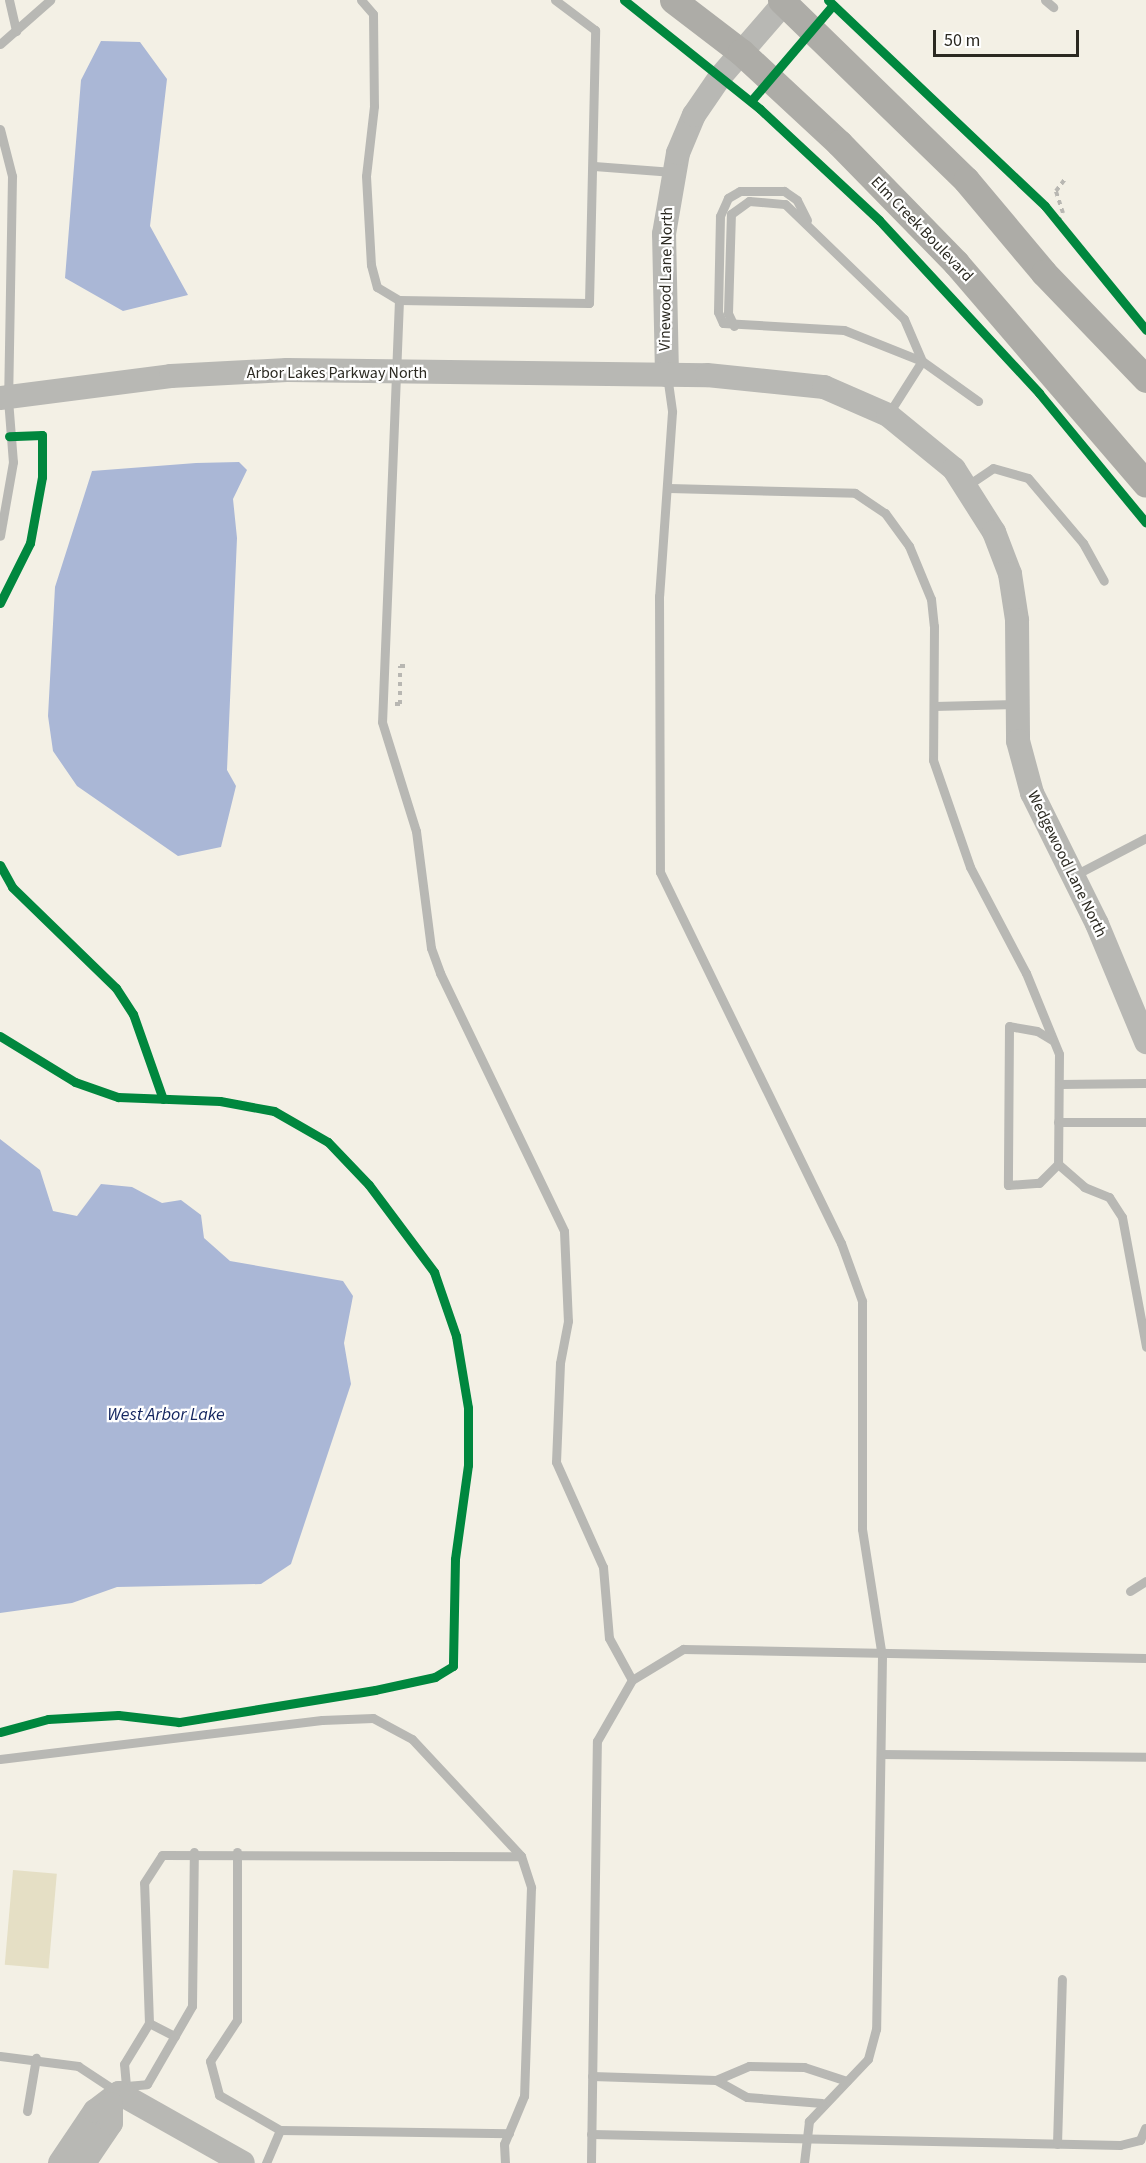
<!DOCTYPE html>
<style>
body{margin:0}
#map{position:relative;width:1146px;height:2163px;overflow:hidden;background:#f3f0e5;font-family:"Source Sans 3",sans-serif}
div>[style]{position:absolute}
.green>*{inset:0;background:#e5dfc5;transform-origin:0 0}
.water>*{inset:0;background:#aab7d6}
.path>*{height:4px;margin-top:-2px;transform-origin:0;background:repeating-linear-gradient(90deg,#b8b7b2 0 4.5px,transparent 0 9px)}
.service>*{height:9px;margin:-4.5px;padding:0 4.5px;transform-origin:4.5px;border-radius:4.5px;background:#b8b8b4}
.tertiary>*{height:24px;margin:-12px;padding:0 12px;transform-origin:12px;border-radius:12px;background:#b8b8b4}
.secondary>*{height:27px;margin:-13.5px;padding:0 13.5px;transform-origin:13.5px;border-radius:13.5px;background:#adaca7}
.cycleway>*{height:9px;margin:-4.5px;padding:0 4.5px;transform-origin:4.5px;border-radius:4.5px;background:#00873e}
span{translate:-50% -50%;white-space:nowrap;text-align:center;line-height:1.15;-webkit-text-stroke:4.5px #fff;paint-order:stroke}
.street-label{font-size:16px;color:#2b2921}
.water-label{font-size:18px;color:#13255f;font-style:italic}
.scale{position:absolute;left:933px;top:30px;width:146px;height:27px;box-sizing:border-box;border:3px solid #2b2921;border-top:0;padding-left:8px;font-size:18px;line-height:21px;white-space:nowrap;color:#2b2921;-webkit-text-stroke:4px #fff;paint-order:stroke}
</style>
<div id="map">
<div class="green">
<div style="left:13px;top:1870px;width:44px;height:95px;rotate:5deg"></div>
</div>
<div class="water">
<div style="clip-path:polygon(101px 41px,140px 42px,167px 79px,150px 226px,188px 295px,123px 311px,65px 278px,81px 80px)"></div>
<div style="clip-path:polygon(196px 463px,239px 462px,247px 470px,233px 499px,237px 538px,227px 770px,236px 786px,221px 847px,178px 856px,77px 786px,53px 751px,48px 716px,55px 587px,92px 471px)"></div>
<div style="clip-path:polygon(0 1139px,40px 1170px,53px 1211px,77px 1216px,101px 1184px,132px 1187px,162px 1203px,181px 1200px,201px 1215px,204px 1238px,230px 1261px,343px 1281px,353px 1296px,344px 1343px,351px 1384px,291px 1564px,261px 1584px,117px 1587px,72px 1603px,0 1613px)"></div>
</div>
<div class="path">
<div style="left:1058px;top:221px;width:9px;rotate:-58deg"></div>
<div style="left:1063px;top:213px;width:23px;rotate:-108deg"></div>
<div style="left:1056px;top:191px;width:15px;rotate:-53deg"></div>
<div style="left:395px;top:704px;width:5px"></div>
<div style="left:400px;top:704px;width:38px;rotate:-90deg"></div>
<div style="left:400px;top:666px;width:6px"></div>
</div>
<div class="service">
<div style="left:9px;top:0;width:32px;rotate:77deg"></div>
<div style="left:361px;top:0;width:18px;rotate:49deg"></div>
<div style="left:373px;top:14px;width:92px;rotate:89.4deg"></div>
<div style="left:374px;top:106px;width:70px;rotate:96.5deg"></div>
<div style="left:366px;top:176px;width:89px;rotate:86.8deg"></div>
<div style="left:371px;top:265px;width:23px;rotate:75deg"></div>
<div style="left:377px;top:287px;width:26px;rotate:31deg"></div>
<div style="left:399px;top:300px;width:422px;rotate:92.3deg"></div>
<div style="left:382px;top:722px;width:114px;rotate:72.7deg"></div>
<div style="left:416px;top:831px;width:118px;rotate:82.7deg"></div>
<div style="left:431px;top:948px;width:27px;rotate:70deg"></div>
<div style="left:440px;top:973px;width:286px;rotate:64.3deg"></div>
<div style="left:564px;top:1231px;width:90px;rotate:87.5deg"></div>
<div style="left:568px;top:1321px;width:43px;rotate:100.8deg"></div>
<div style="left:560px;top:1363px;width:99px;rotate:92.3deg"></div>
<div style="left:556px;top:1462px;width:115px;rotate:65.9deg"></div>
<div style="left:603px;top:1567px;width:71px;rotate:85.2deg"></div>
<div style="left:609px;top:1638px;width:48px;rotate:61.3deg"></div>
<div style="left:1045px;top:0;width:11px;rotate:41deg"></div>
<div style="left:0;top:44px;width:67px;rotate:-41.3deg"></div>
<div style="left:0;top:129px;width:49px;rotate:75.7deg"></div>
<div style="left:12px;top:176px;width:223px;rotate:91deg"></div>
<div style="left:8px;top:399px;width:63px;rotate:85.5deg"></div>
<div style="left:13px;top:462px;width:75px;rotate:100deg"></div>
<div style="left:594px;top:166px;width:79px;rotate:4.3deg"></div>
<div style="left:807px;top:220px;width:22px;rotate:-117deg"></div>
<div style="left:797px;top:200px;width:16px;rotate:-145deg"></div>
<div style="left:784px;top:191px;width:44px;rotate:180deg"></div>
<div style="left:740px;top:191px;width:14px;rotate:150deg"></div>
<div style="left:728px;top:198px;width:20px;rotate:114deg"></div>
<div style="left:720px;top:216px;width:96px;rotate:91.2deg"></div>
<div style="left:718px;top:312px;width:12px;rotate:66deg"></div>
<div style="left:723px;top:323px;width:121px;rotate:3.3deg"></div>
<div style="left:844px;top:330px;width:84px;rotate:21.7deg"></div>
<div style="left:922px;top:361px;width:69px;rotate:35.5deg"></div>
<div style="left:399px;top:300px;width:190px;rotate:0.9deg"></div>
<div style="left:589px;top:303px;width:273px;rotate:-88.7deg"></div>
<div style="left:595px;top:30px;width:50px;rotate:-143.1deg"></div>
<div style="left:734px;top:326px;width:14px;rotate:-115deg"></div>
<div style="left:728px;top:313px;width:99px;rotate:-88.3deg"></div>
<div style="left:731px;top:214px;width:22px;rotate:-36deg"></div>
<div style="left:749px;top:201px;width:36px;rotate:5deg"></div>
<div style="left:785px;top:204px;width:165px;rotate:44deg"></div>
<div style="left:904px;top:319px;width:46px;rotate:66.8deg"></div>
<div style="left:922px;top:361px;width:62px;rotate:122.4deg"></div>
<div style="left:667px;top:375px;width:37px;rotate:82deg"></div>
<div style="left:672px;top:412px;width:184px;rotate:94deg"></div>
<div style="left:659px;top:596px;width:276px;rotate:89.8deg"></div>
<div style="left:660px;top:872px;width:413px;rotate:64deg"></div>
<div style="left:841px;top:1243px;width:62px;rotate:70.1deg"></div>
<div style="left:862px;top:1301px;width:228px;rotate:90deg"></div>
<div style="left:862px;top:1529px;width:129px;rotate:81.1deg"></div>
<div style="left:882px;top:1656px;width:373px;rotate:90.9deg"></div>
<div style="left:876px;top:2029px;width:31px;rotate:105deg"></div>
<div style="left:868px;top:2059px;width:86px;rotate:133.6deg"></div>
<div style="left:809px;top:2121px;width:42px;rotate:96.8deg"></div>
<div style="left:968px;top:485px;width:30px;rotate:-34deg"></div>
<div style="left:993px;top:468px;width:36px;rotate:16deg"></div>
<div style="left:1028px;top:478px;width:85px;rotate:49.8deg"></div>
<div style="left:1083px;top:543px;width:43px;rotate:61.1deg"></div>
<div style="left:669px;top:488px;width:186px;rotate:1.5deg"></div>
<div style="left:855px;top:493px;width:36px;rotate:34deg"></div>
<div style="left:885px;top:513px;width:41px;rotate:54deg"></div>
<div style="left:909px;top:546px;width:57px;rotate:67.5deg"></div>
<div style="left:931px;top:599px;width:27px;rotate:84deg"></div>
<div style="left:934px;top:626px;width:134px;rotate:90.4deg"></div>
<div style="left:933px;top:760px;width:113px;rotate:70.9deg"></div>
<div style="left:970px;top:867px;width:120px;rotate:62.2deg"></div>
<div style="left:1026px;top:973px;width:87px;rotate:67.8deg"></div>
<div style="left:1059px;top:1054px;width:110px;rotate:90.5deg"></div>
<div style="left:1058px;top:1164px;width:35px;rotate:41deg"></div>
<div style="left:1084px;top:1187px;width:27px;rotate:22deg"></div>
<div style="left:1109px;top:1197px;width:24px;rotate:57deg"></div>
<div style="left:1122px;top:1217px;width:132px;rotate:79.5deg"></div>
<div style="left:934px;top:706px;width:82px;rotate:-1.4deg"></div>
<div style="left:1075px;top:875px;width:80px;rotate:-27.5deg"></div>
<div style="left:1052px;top:1040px;width:17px;rotate:-149deg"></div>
<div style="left:1037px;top:1031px;width:28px;rotate:-170deg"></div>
<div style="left:1009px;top:1026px;width:159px;rotate:90.4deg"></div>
<div style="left:1008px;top:1185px;width:31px;rotate:-4deg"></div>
<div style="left:1039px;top:1183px;width:27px;rotate:-45deg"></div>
<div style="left:1060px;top:1084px;width:86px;rotate:-0.7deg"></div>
<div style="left:1058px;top:1122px;width:88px"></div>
<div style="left:1130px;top:1591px;width:19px;rotate:-32deg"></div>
<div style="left:881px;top:1754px;width:265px;rotate:0.6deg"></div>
<div style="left:0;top:1759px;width:324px;rotate:-6.9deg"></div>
<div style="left:322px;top:1720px;width:51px;rotate:-2.2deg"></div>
<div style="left:373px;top:1718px;width:44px;rotate:28.3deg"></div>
<div style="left:412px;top:1739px;width:160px;rotate:47deg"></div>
<div style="left:521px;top:1856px;width:33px;rotate:72deg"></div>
<div style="left:531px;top:1887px;width:209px;rotate:91.9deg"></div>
<div style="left:524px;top:2096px;width:52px;rotate:112.6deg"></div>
<div style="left:504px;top:2144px;width:19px;rotate:87deg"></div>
<div style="left:237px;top:1852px;width:168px;rotate:90deg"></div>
<div style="left:237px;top:2020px;width:49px;rotate:123.4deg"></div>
<div style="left:210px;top:2061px;width:35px;rotate:75deg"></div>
<div style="left:219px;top:2095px;width:70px;rotate:29.8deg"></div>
<div style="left:280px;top:2130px;width:36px;rotate:113deg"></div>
<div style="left:149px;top:2023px;width:29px;rotate:27deg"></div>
<div style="left:0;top:2056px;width:79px;rotate:7.3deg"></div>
<div style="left:78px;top:2066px;width:49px;rotate:33.4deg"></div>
<div style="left:119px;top:2093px;width:10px;rotate:-45deg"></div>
<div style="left:126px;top:2086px;width:21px;rotate:-5deg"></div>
<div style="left:147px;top:2084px;width:90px;rotate:-60deg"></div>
<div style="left:192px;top:2006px;width:154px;rotate:-89.3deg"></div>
<div style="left:592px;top:2076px;width:124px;rotate:1.8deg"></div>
<div style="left:716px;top:2080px;width:35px;rotate:29deg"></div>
<div style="left:747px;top:2097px;width:75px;rotate:4.6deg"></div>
<div style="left:716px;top:2080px;width:36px;rotate:-23deg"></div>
<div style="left:749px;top:2066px;width:55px;rotate:1deg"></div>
<div style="left:804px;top:2067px;width:45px;rotate:18deg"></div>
<div style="left:126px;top:2086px;width:22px;rotate:-95deg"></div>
<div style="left:124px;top:2064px;width:48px;rotate:-58.6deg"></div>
<div style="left:149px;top:2023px;width:140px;rotate:-92deg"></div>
<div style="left:144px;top:1883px;width:33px;rotate:-57deg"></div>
<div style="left:162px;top:1855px;width:359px;rotate:0.2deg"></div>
<div style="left:27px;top:2111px;width:54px;rotate:-80.4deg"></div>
<div style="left:280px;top:2130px;width:229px;rotate:0.8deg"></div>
<div style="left:591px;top:2134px;width:529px;rotate:1.19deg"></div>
<div style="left:1120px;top:2145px;width:21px;rotate:-14deg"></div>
<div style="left:1140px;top:2140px;width:13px;rotate:-67deg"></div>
<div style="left:1057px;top:2144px;width:165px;rotate:-88.3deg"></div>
<div style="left:591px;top:2163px;width:422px;rotate:-89.2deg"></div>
<div style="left:597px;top:1741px;width:70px;rotate:-60.2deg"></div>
<div style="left:632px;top:1680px;width:60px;rotate:-31.3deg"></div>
<div style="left:683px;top:1649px;width:463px;rotate:1.1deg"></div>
</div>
<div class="tertiary">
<div style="left:667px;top:375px;width:141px;rotate:-91.2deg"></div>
<div style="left:664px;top:234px;width:82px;rotate:-80.2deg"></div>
<div style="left:678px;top:153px;width:41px;rotate:-67.2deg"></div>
<div style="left:694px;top:115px;width:46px;rotate:-55.6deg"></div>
<div style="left:720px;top:77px;width:98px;rotate:-49.1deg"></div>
<div style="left:0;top:398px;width:172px;rotate:-7.3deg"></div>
<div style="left:171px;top:376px;width:116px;rotate:-3deg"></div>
<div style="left:287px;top:370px;width:420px;rotate:0.7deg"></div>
<div style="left:707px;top:375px;width:118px;rotate:5.9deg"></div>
<div style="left:824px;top:387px;width:70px;rotate:23.6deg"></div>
<div style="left:888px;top:415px;width:85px;rotate:39.3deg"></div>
<div style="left:954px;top:469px;width:75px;rotate:57.6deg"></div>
<div style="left:994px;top:532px;width:45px;rotate:69.1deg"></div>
<div style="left:1010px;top:574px;width:47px;rotate:81.3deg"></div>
<div style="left:1017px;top:620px;width:121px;rotate:89.5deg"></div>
<div style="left:1018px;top:741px;width:54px;rotate:74.9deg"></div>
<div style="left:1032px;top:793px;width:146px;rotate:63.6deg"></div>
<div style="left:1097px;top:924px;width:128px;rotate:67.4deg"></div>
<div style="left:60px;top:2163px;width:63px;rotate:-56.1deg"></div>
<div style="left:95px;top:2111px;width:30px;rotate:-37deg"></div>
<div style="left:119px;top:2093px;width:142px;rotate:29.4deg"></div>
<div style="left:84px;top:2163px;width:48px;rotate:-56deg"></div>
<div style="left:111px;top:2123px;width:19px;rotate:-90deg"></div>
</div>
<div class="secondary">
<div style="left:673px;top:0;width:86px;rotate:37.4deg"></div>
<div style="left:741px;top:52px;width:134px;rotate:42.9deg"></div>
<div style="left:839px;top:143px;width:168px;rotate:45.7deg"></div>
<div style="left:956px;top:263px;width:291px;rotate:49.3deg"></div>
<div style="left:781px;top:0;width:258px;rotate:44.2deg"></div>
<div style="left:966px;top:180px;width:121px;rotate:50deg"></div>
<div style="left:1044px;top:273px;width:147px;rotate:46.1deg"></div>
</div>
<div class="cycleway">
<div style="left:624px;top:0;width:174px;rotate:38.7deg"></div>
<div style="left:760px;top:109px;width:163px;rotate:43deg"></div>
<div style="left:879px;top:220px;width:236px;rotate:47.2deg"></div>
<div style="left:1039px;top:393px;width:168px;rotate:50.5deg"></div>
<div style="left:828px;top:0;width:299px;rotate:43.5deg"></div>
<div style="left:1045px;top:206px;width:160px;rotate:50.8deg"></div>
<div style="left:751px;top:101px;width:126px;rotate:-49.5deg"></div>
<div style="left:0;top:603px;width:67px;rotate:-63.4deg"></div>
<div style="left:30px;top:543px;width:67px;rotate:-79.7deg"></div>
<div style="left:42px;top:477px;width:42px;rotate:-90deg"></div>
<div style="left:42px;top:435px;width:33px;rotate:178deg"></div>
<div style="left:0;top:865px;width:25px;rotate:61deg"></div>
<div style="left:12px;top:887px;width:145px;rotate:44.2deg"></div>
<div style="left:116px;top:988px;width:31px;rotate:57deg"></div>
<div style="left:133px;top:1014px;width:90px;rotate:70.6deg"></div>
<div style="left:0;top:1036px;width:88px;rotate:31.5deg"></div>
<div style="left:75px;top:1082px;width:46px;rotate:19.2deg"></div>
<div style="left:118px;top:1097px;width:102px;rotate:2.2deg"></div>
<div style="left:220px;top:1101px;width:55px;rotate:10.5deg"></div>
<div style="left:274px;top:1111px;width:62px;rotate:29.9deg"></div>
<div style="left:328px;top:1142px;width:59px;rotate:46.4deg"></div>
<div style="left:369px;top:1185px;width:109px;rotate:53.2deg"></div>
<div style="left:434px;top:1272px;width:68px;rotate:71deg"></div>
<div style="left:456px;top:1336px;width:73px;rotate:80.5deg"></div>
<div style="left:468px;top:1408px;width:57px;rotate:90deg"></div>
<div style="left:468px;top:1465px;width:95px;rotate:97.9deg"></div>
<div style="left:455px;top:1559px;width:107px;rotate:91.1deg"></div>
<div style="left:453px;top:1666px;width:21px;rotate:149deg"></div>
<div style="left:435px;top:1677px;width:61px;rotate:167.8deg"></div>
<div style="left:375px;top:1690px;width:199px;rotate:170.7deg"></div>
<div style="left:179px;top:1722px;width:61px;rotate:-173.5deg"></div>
<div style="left:118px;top:1715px;width:70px;rotate:176.7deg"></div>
<div style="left:48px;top:1719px;width:50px;rotate:164.8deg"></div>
</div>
<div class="street-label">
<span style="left:922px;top:229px;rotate:46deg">Elm Creek Boulevard</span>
<span style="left:666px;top:279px;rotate:-89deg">Vinewood Lane North</span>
<span style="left:337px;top:373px">Arbor Lakes Parkway North</span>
<span style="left:1067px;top:864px;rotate:64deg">Wedgewood Lane North</span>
</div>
<div class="water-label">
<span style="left:166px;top:1415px">West Arbor Lake</span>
</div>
<div class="scale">50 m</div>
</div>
